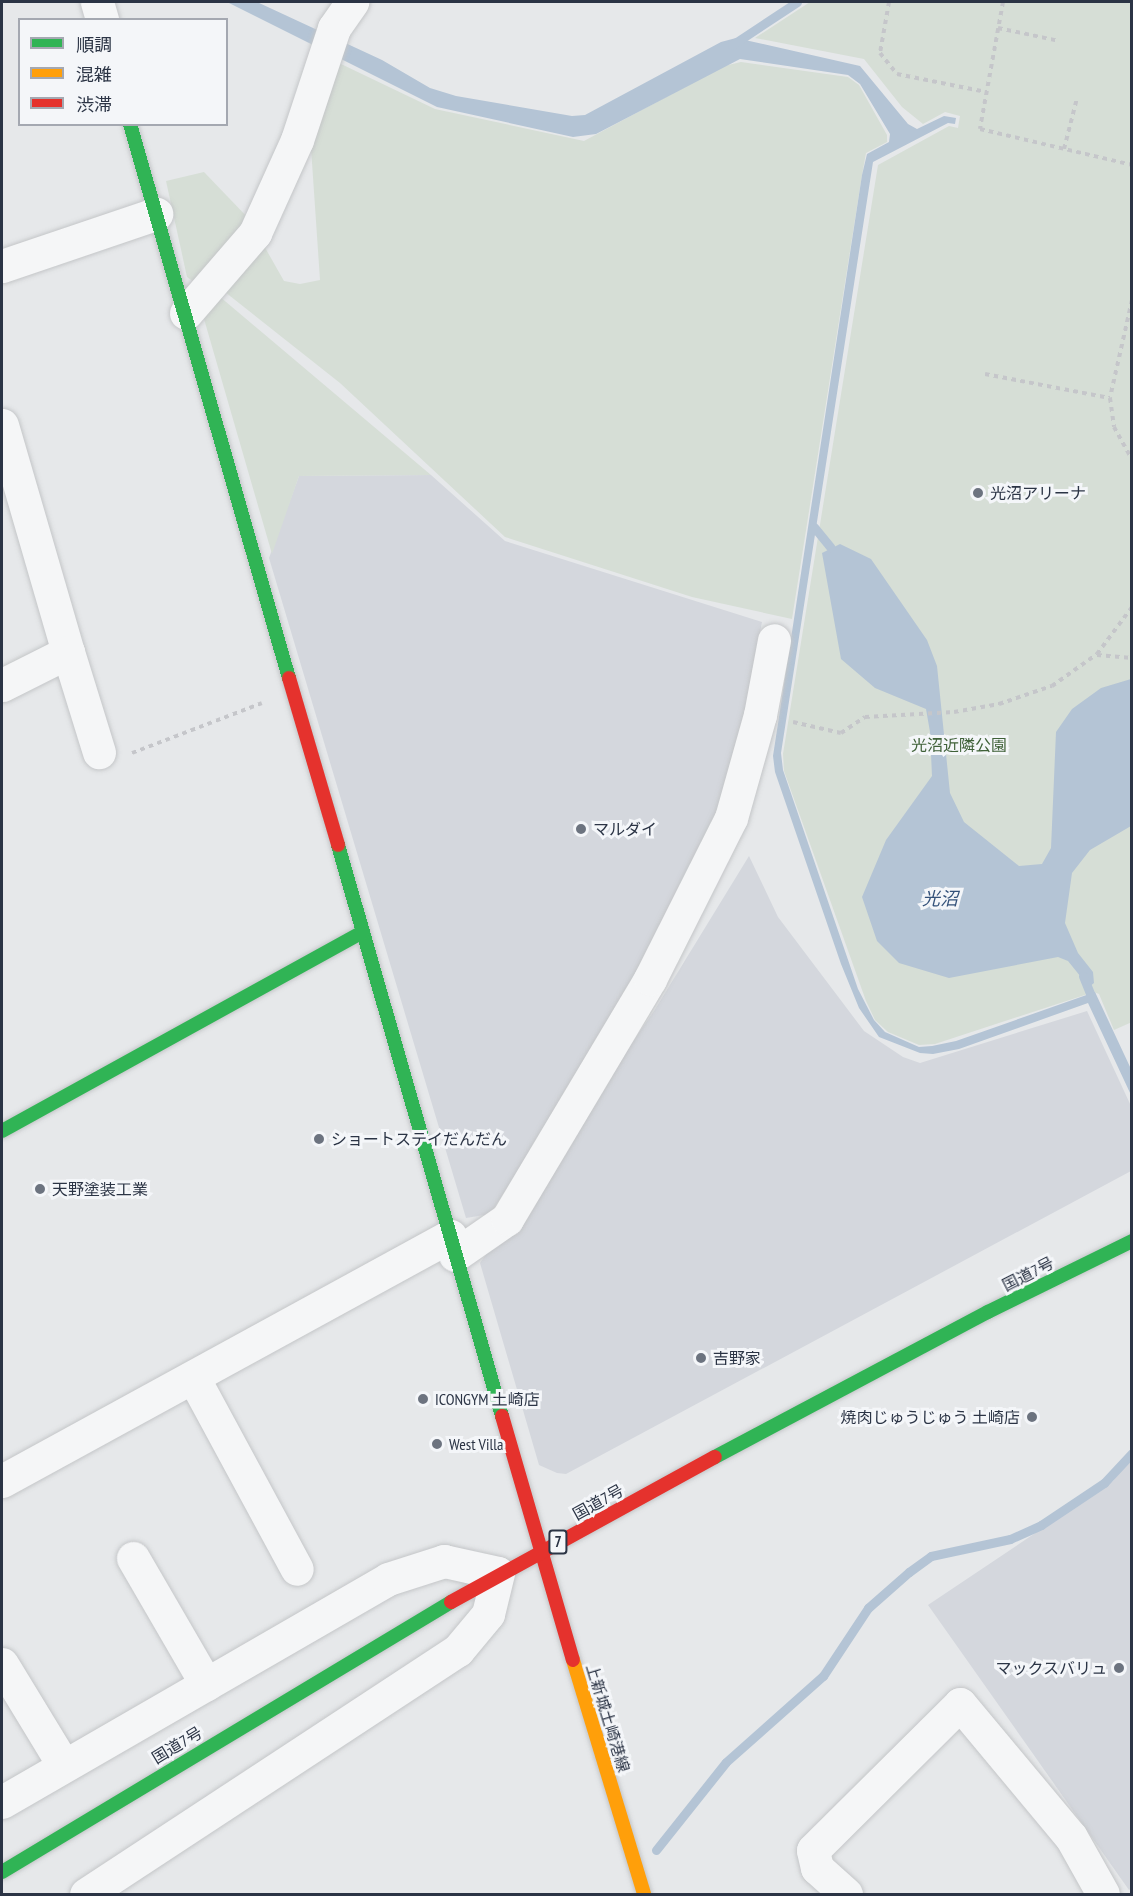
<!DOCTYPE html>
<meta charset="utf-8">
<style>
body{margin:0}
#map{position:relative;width:1133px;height:1896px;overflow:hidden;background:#e6e8ea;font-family:"PT Sans Narrow","Noto Sans JP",sans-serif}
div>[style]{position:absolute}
.built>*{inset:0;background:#d4d7dd}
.green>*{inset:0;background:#d6ded6}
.water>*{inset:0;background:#b4c4d5}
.stream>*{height:9px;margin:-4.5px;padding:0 4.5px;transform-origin:4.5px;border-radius:4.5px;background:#b4c4d5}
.path>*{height:4px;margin-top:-2px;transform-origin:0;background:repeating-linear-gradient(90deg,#c5c6ca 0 4.5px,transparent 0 9px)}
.roads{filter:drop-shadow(0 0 2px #c4c6c8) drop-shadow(0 0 2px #c4c6c8)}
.street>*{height:33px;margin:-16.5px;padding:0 16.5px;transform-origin:16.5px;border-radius:16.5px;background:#f5f6f7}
.fast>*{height:14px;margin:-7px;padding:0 7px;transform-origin:7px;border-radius:7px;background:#30b455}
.slow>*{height:14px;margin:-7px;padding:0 7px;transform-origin:7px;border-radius:7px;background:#ff9f0a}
.jam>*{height:14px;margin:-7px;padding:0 7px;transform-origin:7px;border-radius:7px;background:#e5322d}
.dots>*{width:16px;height:16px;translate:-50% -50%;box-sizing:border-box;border:3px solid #f4f6f9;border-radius:50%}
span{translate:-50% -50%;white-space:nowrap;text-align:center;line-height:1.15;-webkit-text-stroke:6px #f4f6f9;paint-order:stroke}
.shield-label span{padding:2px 4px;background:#f4f6f9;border:2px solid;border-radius:4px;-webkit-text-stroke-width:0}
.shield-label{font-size:15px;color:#2b3445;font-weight:700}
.poi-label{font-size:16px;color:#2b3445}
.left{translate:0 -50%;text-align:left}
.right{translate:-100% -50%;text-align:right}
.park-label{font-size:16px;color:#3f6138}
.street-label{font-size:16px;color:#2b3445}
.water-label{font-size:18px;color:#34527a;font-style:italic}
.frame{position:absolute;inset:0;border:3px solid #2b3445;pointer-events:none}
.legend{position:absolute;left:18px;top:18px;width:210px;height:108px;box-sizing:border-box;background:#f4f6f9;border:2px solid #a4a8b1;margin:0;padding:8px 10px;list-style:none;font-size:18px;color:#2b3445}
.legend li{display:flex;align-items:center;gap:12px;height:30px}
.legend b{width:30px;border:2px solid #a4a8b1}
</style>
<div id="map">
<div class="built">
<div style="clip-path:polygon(431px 475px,505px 541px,762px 622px,738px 744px,718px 816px,678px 905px,534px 1148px,490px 1214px,466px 1218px,269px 558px,299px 476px)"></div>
<div style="clip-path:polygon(749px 856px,778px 917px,864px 1031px,903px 1057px,920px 1063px,1087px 1011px,1131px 1106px,1131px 1171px,566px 1474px,557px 1473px,539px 1465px,480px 1263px,654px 1011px)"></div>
<div style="clip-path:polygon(1131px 1458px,1132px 1888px,1129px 1890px,928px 1605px,1113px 1481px)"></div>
</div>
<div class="green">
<div style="clip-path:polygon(810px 2px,1131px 2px,1132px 1022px,1114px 1030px,1099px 994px,1094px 992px,935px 1044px,919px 1045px,888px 1032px,875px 1020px,866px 1001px,784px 771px,783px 754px,878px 165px,949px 126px,958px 128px,960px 116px,945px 112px,923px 124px,902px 107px,864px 59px,755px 38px)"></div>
<div style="clip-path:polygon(741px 62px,848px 77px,859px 85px,887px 135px,887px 142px,866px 153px,862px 175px,792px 619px,692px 597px,505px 537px,340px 383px,225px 292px,263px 244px,284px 281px,300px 284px,320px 280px,311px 148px,337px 66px,341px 64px,435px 109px,584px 141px,724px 66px)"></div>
<div style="clip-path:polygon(204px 172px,252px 222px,194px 282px,187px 277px,166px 181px)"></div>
<div style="clip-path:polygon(219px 296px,431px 475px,299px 476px,272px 554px,202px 312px)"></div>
</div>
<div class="water">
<div style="clip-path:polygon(227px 2px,257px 2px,382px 60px,430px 88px,456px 96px,572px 116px,585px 115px,721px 42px,736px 38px,860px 66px,908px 124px,917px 129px,944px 116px,956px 118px,955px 124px,948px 123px,873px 162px,781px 753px,783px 770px,858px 989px,874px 1020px,885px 1032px,919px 1047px,932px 1046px,956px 1041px,1095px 992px,1131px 1069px,1131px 1095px,1088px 1003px,959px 1049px,933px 1054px,920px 1053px,879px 1037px,859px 1008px,841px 964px,775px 772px,773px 756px,862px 175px,867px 154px,889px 142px,890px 134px,860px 84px,848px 75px,740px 59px,596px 134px,573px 137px,437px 107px)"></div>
<div style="clip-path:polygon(840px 544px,871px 559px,927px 640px,937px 666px,950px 793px,964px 822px,1019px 866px,1042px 864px,1051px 848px,1056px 732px,1072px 709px,1101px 688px,1131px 679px,1131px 826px,1090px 850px,1072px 873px,1065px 923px,1078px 953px,1093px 972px,1094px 983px,1089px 987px,1068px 961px,1058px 957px,949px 978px,899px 963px,877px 941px,862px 897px,886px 840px,932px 776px,930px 732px,926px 709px,875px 688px,841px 659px,822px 553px)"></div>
</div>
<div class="stream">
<div style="left:732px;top:45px;width:78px;rotate:-33.5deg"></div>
<div style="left:814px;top:527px;width:26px;rotate:51deg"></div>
<div style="left:1083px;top:976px;width:31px;rotate:68deg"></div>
<div style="left:656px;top:1850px;width:112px;rotate:-51.5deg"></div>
<div style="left:726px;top:1762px;width:130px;rotate:-41.6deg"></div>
<div style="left:823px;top:1676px;width:82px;rotate:-56.5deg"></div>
<div style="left:868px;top:1608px;width:55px;rotate:-41.3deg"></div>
<div style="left:909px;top:1572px;width:27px;rotate:-36deg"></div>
<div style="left:931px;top:1556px;width:81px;rotate:-12.1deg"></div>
<div style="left:1010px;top:1539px;width:34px;rotate:-24deg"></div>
<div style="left:1041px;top:1525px;width:76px;rotate:-33.7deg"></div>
<div style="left:1104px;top:1483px;width:41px;rotate:-47deg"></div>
</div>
<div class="path">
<div style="left:889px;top:2px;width:52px;rotate:100deg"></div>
<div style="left:880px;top:53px;width:27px;rotate:51deg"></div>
<div style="left:897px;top:74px;width:91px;rotate:11.4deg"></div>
<div style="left:1003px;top:2px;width:129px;rotate:100.3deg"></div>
<div style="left:980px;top:129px;width:156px;rotate:13.3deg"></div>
<div style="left:998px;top:28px;width:62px;rotate:12deg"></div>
<div style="left:1064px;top:149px;width:53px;rotate:-75.7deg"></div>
<div style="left:1132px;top:300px;width:100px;rotate:102.7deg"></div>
<div style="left:1110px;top:398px;width:29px;rotate:82deg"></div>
<div style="left:1114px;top:427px;width:37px;rotate:61deg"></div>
<div style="left:985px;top:374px;width:127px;rotate:10.9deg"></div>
<div style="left:1097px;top:655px;width:35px;rotate:5deg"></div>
<div style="left:793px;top:722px;width:49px;rotate:12.9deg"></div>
<div style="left:841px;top:733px;width:29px;rotate:-34deg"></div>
<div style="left:865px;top:717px;width:89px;rotate:-3.2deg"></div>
<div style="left:954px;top:712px;width:46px;rotate:-10.1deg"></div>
<div style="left:999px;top:704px;width:56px;rotate:-18.8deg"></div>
<div style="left:1052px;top:686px;width:55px;rotate:-35.4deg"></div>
<div style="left:1097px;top:654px;width:59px;rotate:-53.3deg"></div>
<div style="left:132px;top:753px;width:139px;rotate:-21deg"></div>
</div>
<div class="roads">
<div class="street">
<div style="left:97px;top:2px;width:19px;rotate:74deg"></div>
<div style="left:2px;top:266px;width:163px;rotate:-18.7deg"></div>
<div style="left:186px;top:313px;width:106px;rotate:-49.2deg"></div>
<div style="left:255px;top:233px;width:102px;rotate:-65.7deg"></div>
<div style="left:297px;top:140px;width:118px;rotate:-71.7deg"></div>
<div style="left:334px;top:28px;width:32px;rotate:-55deg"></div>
<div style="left:2px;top:425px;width:236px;rotate:73.8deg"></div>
<div style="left:68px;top:652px;width:74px;rotate:153.4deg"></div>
<div style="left:68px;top:652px;width:105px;rotate:72.8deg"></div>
<div style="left:455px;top:1255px;width:63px;rotate:-34.7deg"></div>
<div style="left:507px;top:1219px;width:279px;rotate:-59.2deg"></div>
<div style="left:650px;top:979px;width:180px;rotate:-63.3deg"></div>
<div style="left:731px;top:818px;width:107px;rotate:-74.3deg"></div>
<div style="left:760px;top:715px;width:76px;rotate:-79.4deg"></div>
<div style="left:193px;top:1377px;width:218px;rotate:61.6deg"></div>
<div style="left:2px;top:1481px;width:511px;rotate:-28.67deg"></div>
<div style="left:133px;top:1558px;width:146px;rotate:59.9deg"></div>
<div style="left:2px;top:1664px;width:119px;rotate:58.7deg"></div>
<div style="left:2px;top:1802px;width:446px;rotate:-30deg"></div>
<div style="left:388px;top:1579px;width:59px;rotate:-17.8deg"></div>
<div style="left:444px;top:1561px;width:55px;rotate:12.5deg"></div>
<div style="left:498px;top:1573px;width:42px;rotate:103.7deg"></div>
<div style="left:488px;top:1614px;width:47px;rotate:129.8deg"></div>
<div style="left:458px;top:1650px;width:445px;rotate:146.7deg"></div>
<div style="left:846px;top:1894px;width:39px;rotate:-138deg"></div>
<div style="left:817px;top:1868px;width:18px;rotate:-103deg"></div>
<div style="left:813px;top:1850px;width:207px;rotate:-44.8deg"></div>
<div style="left:960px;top:1704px;width:173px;rotate:50.2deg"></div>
<div style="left:1071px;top:1837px;width:65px;rotate:60.7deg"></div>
</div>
<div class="fast">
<div style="left:130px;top:124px;width:576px;rotate:73.99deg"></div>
<div style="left:338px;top:845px;width:594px;rotate:73.98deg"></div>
<div style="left:2px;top:1131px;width:412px;rotate:-28.9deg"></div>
<div style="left:715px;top:1457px;width:309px;rotate:-28deg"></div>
<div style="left:988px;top:1312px;width:161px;rotate:-26.2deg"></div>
<div style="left:2px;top:1872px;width:524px;rotate:-31.02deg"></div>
</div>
<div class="slow">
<div style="left:573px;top:1660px;width:245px;rotate:73.1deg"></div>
</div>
<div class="jam">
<div style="left:289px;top:678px;width:174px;rotate:73.6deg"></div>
<div style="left:502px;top:1416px;width:254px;rotate:73.8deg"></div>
<div style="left:451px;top:1602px;width:301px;rotate:-28.8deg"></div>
</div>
</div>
<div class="dots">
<div style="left:978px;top:493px;background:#6c737f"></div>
<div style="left:581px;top:829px;background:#6c737f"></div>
<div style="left:319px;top:1139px;background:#6c737f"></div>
<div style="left:40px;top:1189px;background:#6c737f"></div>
<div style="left:701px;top:1358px;background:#6c737f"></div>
<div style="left:423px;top:1399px;background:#6c737f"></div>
<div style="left:1032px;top:1417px;background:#6c737f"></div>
<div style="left:437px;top:1444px;background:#6c737f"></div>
<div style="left:1119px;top:1668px;background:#6c737f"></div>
</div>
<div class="shield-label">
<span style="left:558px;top:1542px">7</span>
</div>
<div class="poi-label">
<span class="left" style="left:990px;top:493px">光沼アリーナ</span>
<span class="left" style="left:593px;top:829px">マルダイ</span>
<span class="left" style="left:331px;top:1139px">ショートステイだんだん</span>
<span class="left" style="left:52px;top:1189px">天野塗装工業</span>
<span class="left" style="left:713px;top:1358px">吉野家</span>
<span class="left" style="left:435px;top:1399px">ICONGYM 土崎店</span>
<span class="right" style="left:1020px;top:1417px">焼肉じゅうじゅう 土崎店</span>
<span class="left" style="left:449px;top:1444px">West Villa</span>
<span class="right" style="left:1107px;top:1668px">マックスバリュ</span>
</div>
<div class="park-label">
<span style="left:959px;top:745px">光沼近隣公園</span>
</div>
<div class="street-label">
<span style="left:1028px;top:1274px;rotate:-27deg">国道7号</span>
<span style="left:598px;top:1502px;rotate:-29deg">国道7号</span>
<span style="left:608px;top:1718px;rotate:73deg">上新城土崎港線</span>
<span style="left:177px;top:1745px;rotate:-31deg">国道7号</span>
</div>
<div class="water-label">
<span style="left:940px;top:899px">光沼</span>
</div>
<div class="frame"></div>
<ul class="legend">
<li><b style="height:8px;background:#30b455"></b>順調</li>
<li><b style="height:8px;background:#ff9f0a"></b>混雑</li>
<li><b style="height:8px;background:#e5322d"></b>渋滞</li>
</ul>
</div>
